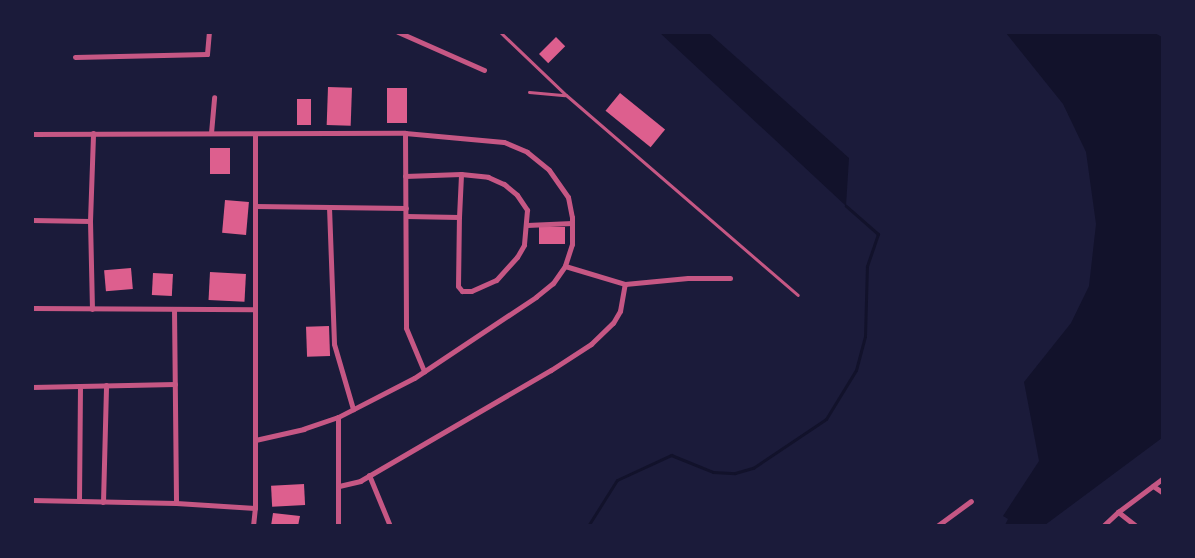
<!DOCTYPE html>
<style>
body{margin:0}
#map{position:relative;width:1195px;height:558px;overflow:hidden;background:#1b1b3a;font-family:Montserrat,sans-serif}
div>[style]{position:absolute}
.water>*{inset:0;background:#12122b}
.stream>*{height:3px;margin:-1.5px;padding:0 1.5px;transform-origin:1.5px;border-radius:1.5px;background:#12122b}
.building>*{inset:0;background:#dd5f8e;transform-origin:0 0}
.service>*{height:3px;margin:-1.5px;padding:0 1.5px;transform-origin:1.5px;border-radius:1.5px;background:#c65784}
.minor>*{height:5px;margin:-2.5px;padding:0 2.5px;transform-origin:2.5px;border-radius:2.5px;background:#c65784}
span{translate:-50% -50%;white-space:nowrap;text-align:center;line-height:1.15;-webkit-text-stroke:4.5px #1b1b3a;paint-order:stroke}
.frame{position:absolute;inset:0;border:34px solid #1b1b3a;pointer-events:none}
</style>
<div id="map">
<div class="water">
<div style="clip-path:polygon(660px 33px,709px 33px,849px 158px,846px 206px)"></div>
<div style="clip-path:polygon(1006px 33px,1153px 32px,1162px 37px,1162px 438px,1045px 525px,1005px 525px,1008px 519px,1003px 516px,1039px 461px,1024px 382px,1071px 323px,1089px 286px,1096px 224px,1086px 152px,1063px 104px)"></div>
</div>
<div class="stream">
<div style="left:588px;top:526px;width:54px;rotate:-57.8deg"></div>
<div style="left:617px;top:480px;width:60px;rotate:-24.8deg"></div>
<div style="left:671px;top:455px;width:45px;rotate:22deg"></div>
<div style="left:713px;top:472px;width:22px;rotate:3deg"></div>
<div style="left:735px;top:473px;width:19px;rotate:-16deg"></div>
<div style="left:753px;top:468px;width:88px;rotate:-33.9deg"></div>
<div style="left:826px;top:419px;width:57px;rotate:-58.5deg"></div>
<div style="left:856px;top:370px;width:35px;rotate:-75deg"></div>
<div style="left:865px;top:336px;width:70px;rotate:-88.4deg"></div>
<div style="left:867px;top:266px;width:34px;rotate:-71deg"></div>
<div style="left:878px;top:234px;width:43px;rotate:-138.8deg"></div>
</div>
<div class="building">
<div style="left:556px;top:37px;width:13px;height:24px;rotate:45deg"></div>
<div style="left:328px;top:87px;width:24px;height:38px;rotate:2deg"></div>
<div style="left:387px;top:88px;width:20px;height:35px"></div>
<div style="left:620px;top:93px;width:58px;height:23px;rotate:39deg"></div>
<div style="left:311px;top:99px;width:26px;height:14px;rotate:90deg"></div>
<div style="left:210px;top:148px;width:20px;height:26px"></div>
<div style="left:225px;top:200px;width:24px;height:33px;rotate:5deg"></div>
<div style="left:539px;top:227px;width:26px;height:17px"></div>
<div style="left:131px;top:268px;width:21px;height:27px;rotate:85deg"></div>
<div style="left:210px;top:272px;width:36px;height:28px;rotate:3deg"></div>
<div style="left:153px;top:273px;width:20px;height:22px;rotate:3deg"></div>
<div style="left:329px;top:326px;width:30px;height:23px;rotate:88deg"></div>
<div style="left:304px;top:484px;width:21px;height:33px;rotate:87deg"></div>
<div style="clip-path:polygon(273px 513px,300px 516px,298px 526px,271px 526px)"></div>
</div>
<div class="service">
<div style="left:500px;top:32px;width:91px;rotate:43.7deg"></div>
<div style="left:566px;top:95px;width:306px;rotate:40.8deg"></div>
<div style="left:529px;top:92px;width:36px;rotate:5deg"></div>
</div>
<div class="minor">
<div style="left:398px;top:32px;width:94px;rotate:23.8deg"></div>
<div style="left:75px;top:57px;width:132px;rotate:-1.3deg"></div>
<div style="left:207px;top:54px;width:22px;rotate:-85deg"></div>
<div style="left:211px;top:133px;width:36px;rotate:-85deg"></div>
<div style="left:405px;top:133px;width:195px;rotate:89.7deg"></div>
<div style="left:406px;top:328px;width:47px;rotate:67.3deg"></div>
<div style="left:32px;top:134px;width:373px;rotate:-0.2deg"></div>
<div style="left:405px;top:133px;width:99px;rotate:5.2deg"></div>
<div style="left:504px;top:142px;width:25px;rotate:23deg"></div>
<div style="left:527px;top:152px;width:28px;rotate:39deg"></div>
<div style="left:549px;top:170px;width:33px;rotate:55deg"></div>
<div style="left:568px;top:197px;width:20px;rotate:79deg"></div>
<div style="left:572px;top:217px;width:27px;rotate:90deg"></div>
<div style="left:572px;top:244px;width:23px;rotate:108deg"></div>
<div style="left:565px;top:266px;width:21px;rotate:125deg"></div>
<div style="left:553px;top:283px;width:22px;rotate:141deg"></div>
<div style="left:536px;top:297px;width:146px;rotate:146.4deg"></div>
<div style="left:414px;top:378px;width:85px;rotate:152.8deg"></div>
<div style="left:338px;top:417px;width:36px;rotate:161deg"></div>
<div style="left:304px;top:429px;width:50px;rotate:167.3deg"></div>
<div style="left:405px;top:176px;width:56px;rotate:-2deg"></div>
<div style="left:461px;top:174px;width:27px;rotate:6deg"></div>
<div style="left:488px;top:177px;width:17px;rotate:24deg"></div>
<div style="left:504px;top:184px;width:17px;rotate:40deg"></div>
<div style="left:517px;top:195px;width:18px;rotate:56deg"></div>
<div style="left:527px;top:210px;width:35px;rotate:95deg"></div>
<div style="left:524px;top:245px;width:14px;rotate:120deg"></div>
<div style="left:517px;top:257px;width:31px;rotate:132deg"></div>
<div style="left:496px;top:280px;width:27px;rotate:156deg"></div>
<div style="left:471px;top:291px;width:9px;rotate:180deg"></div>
<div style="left:462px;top:291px;width:6px;rotate:-129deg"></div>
<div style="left:458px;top:286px;width:69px;rotate:-89.2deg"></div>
<div style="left:459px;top:217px;width:53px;rotate:-178.9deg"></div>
<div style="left:255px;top:206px;width:151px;rotate:0.8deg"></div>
<div style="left:329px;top:207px;width:137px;rotate:87.9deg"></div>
<div style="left:334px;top:344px;width:68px;rotate:73.7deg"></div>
<div style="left:459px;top:217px;width:43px;rotate:-87.3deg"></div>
<div style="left:32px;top:220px;width:58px;rotate:1deg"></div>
<div style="left:527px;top:225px;width:45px;rotate:-2.5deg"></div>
<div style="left:565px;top:266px;width:63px;rotate:16.7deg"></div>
<div style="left:625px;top:284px;width:63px;rotate:-5.4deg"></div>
<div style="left:688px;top:278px;width:42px"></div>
<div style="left:32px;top:308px;width:223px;rotate:0.3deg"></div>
<div style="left:92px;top:309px;width:88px;rotate:-91.3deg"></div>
<div style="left:90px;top:221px;width:88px;rotate:-88deg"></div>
<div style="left:174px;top:309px;width:194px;rotate:89.4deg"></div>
<div style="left:32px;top:387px;width:143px;rotate:-1.2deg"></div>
<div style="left:338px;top:417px;width:109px;rotate:90deg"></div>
<div style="left:369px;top:475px;width:55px;rotate:67.6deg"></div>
<div style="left:339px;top:486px;width:22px;rotate:-13deg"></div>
<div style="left:360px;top:481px;width:221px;rotate:-30.2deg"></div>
<div style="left:551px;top:370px;width:48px;rotate:-33deg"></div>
<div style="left:591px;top:344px;width:30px;rotate:-44deg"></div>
<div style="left:613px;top:323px;width:14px;rotate:-60deg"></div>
<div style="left:620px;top:311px;width:27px;rotate:-80deg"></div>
<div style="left:1153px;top:486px;width:11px;rotate:34deg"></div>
<div style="left:32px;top:500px;width:144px;rotate:1.2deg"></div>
<div style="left:176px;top:503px;width:79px;rotate:3.6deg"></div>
<div style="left:79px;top:501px;width:115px;rotate:-89.5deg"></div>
<div style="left:103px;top:502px;width:117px;rotate:-88.5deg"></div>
<div style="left:253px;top:526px;width:18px;rotate:-84deg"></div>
<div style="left:255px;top:508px;width:374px;rotate:-90deg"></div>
<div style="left:937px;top:526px;width:42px;rotate:-36.3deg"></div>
<div style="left:1103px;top:526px;width:21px;rotate:-43deg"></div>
<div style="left:1136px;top:526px;width:23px;rotate:-142deg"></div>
<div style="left:1118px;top:512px;width:55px;rotate:-36.9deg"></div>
</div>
<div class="frame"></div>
</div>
